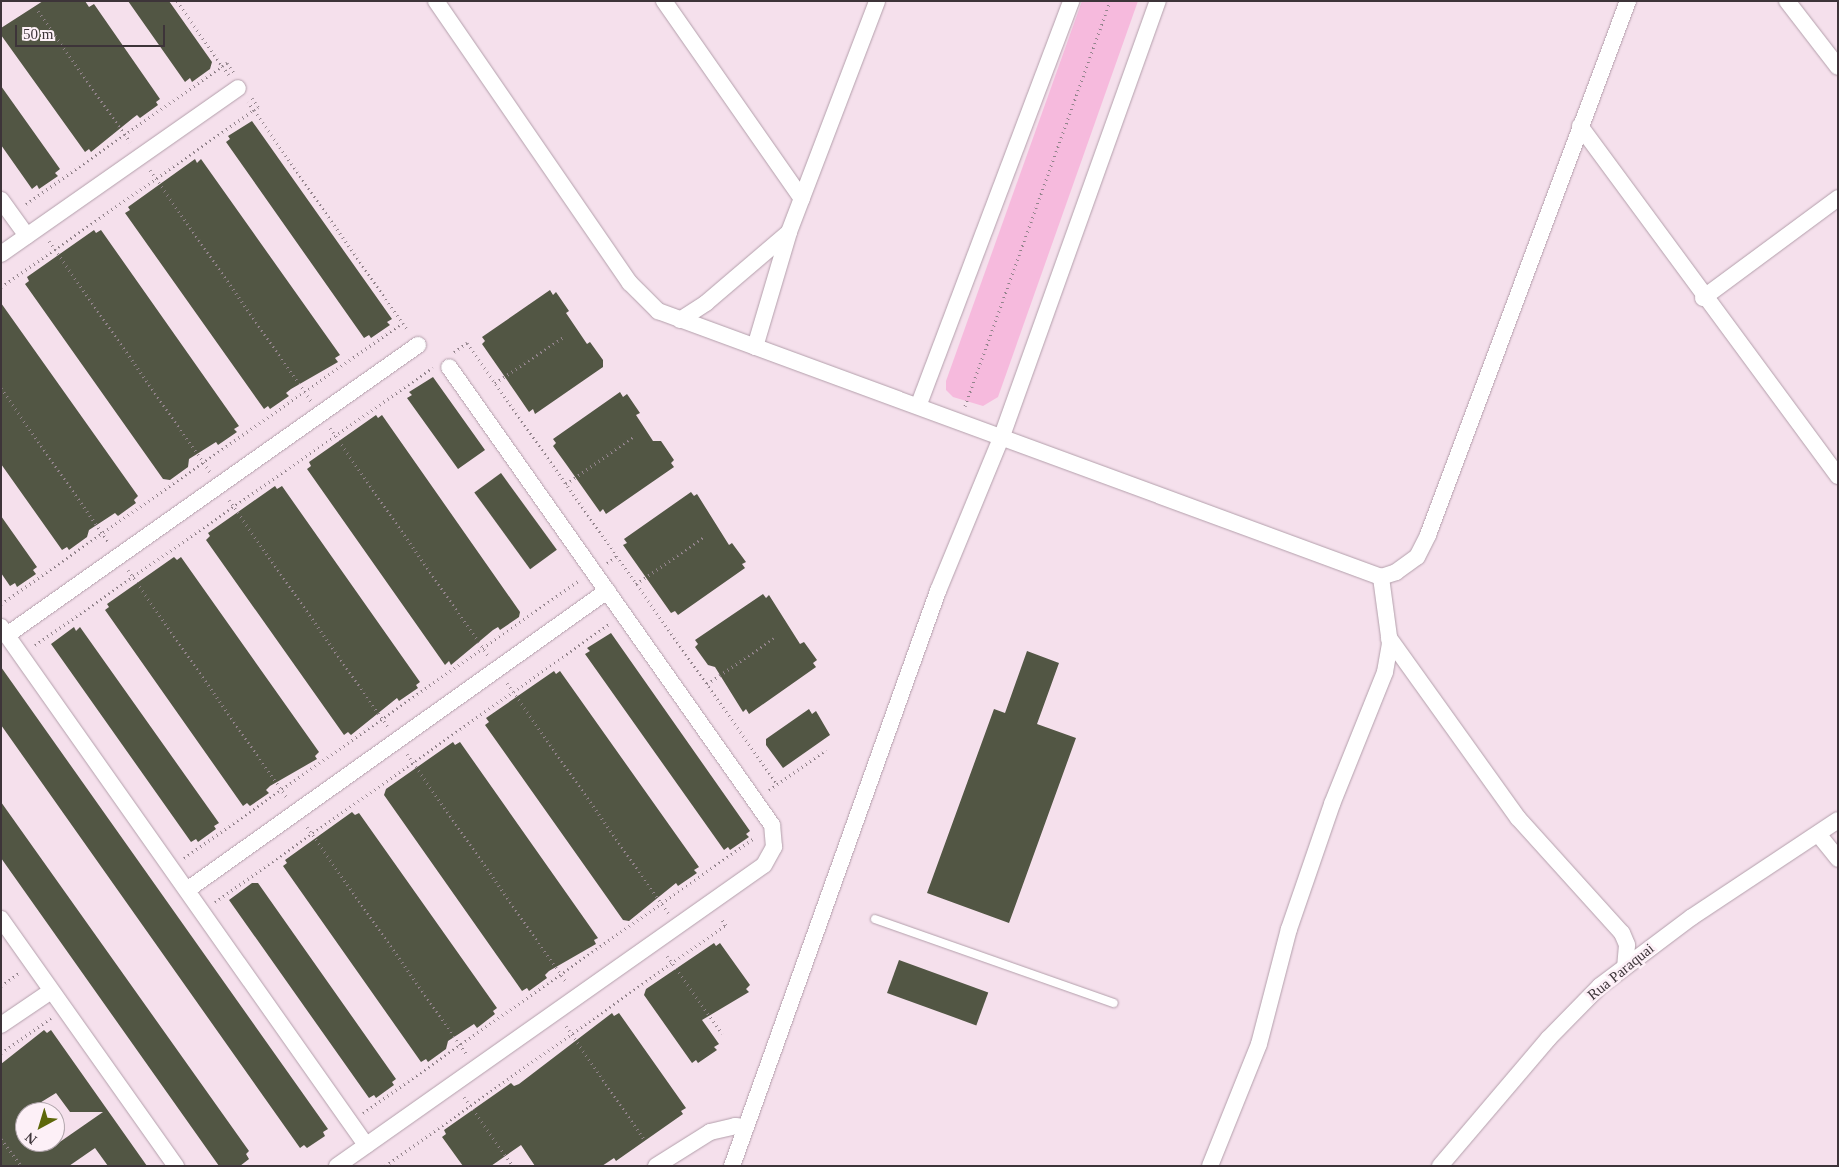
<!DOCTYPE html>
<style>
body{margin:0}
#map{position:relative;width:1839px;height:1167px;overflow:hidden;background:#f5e0ec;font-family:"Times New Roman",serif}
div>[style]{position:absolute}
.green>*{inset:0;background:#f6badd}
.building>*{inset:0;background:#525644;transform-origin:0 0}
.path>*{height:3px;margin-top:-1.5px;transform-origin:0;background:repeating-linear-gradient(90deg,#93848c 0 1px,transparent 0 5px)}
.roads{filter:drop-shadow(0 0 1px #b39fab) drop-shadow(0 0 1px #b39fab)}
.lane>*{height:8px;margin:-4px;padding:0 4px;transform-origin:4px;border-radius:4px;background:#fff}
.street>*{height:16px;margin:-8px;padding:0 8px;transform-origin:8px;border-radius:8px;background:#fff}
span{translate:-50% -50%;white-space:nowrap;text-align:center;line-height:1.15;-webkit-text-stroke:5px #fdf0f7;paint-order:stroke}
.street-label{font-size:15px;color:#3d3439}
.frame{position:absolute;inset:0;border:2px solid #3d3439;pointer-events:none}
.north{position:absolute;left:15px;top:1102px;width:50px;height:50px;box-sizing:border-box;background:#fdf0f7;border:1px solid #b0a5ab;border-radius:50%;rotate:219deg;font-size:14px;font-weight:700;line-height:20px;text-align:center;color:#3d3439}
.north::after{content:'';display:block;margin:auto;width:18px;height:22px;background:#5d670a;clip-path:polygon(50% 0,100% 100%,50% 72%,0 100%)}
.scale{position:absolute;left:15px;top:25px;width:150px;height:22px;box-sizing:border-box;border:2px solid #3d3439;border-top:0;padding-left:6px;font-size:15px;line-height:18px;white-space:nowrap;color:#3d3439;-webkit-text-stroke:4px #fdf0f7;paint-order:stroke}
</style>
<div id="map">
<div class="green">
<div style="clip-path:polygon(1082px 1px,1138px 1px,998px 397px,983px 406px,953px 397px,946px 390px,946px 381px)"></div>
</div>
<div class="building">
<div style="clip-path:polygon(43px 1px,85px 1px,89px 7px,94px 4px,160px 99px,156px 102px,158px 105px,140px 118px,137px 115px,133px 118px,91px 152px,89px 149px,85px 152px,1px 35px,1px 28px)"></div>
<div style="clip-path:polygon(128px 1px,169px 1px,212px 62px,210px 69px,192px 82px,190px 78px,185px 82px)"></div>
<div style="clip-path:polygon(1px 86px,60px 169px,55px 173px,58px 176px,39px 189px,37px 185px,32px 189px,1px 145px)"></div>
<div style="clip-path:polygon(252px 121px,392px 319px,387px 322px,390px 325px,371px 338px,369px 335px,364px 338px,226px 142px,230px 139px,228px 136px)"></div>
<div style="clip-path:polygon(195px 159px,197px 163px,201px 159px,340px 355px,335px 358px,338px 362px,291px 389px,286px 393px,289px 396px,270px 409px,268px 406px,264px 409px,125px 213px,130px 210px,128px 207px)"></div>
<div style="clip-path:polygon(94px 230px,96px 233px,101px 230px,239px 426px,234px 429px,237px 432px,218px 445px,216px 442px,189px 459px,188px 467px,170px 480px,163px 479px,25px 284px,29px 281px,27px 277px)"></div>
<div style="clip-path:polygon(550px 290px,553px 295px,556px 292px,569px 311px,566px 313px,587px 344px,590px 342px,603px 360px,603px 367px,535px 414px,533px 409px,529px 412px,516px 393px,482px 344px,485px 341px,482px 337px)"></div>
<div style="clip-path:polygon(1px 303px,138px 496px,134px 500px,136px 503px,118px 516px,115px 513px,89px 530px,87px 537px,69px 550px,67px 547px,62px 550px,1px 464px)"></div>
<div style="clip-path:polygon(433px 377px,485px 450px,458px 469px,407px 398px,412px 395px,409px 392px)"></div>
<div style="clip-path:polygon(620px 392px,623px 397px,627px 394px,640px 413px,636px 415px,653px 441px,661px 441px,674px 460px,671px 463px,674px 467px,606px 514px,603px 509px,600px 512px,566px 464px,553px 446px,556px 443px,553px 439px)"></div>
<div style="clip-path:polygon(376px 415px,378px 418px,382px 415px,520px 612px,519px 617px,500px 630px,498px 627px,493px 630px,451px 665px,449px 661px,445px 665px,307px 469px,311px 466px,309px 462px)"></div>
<div style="left:501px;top:473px;width:95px;height:33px;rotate:54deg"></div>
<div style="clip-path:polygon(275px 486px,277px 489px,282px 486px,420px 682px,416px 685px,418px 688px,399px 701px,397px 698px,351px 735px,348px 732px,344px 735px,206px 540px,210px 536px,208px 533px)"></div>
<div style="clip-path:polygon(691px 492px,694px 496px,697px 494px,729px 545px,732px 543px,746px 562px,742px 564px,745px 568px,678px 615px,675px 611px,671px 613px,623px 545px,627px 543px,624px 539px)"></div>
<div style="clip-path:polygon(1px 516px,37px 567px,33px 570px,36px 574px,17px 587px,15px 583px,10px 586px,1px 573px)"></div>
<div style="clip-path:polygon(174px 557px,177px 560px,181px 557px,319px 752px,315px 756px,317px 759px,270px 786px,266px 790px,269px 793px,250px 806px,247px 803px,243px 806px,105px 610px,109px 607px,107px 604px)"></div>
<div style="clip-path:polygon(763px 594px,766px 598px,769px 595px,800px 644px,804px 642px,817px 660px,813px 663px,816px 667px,749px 714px,746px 709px,743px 712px,715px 667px,708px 665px,695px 647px,698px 644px,695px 640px)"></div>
<div style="clip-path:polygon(74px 627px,76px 631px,80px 627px,219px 823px,214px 826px,216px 829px,198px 842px,196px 839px,191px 842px,51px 644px)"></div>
<div style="clip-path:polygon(611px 633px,750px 831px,746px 834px,749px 837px,730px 850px,728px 847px,724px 850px,585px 654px,590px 651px,587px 648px)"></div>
<div style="clip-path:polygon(1027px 651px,1059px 663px,1037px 724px,1076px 738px,1009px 923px,927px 893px,994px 709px,1005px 713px)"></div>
<div style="clip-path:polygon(1px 667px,328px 1129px,323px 1132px,325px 1136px,307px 1148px,304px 1145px,300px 1148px,1px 725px)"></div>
<div style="clip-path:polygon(554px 671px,556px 674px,560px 671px,699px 867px,694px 870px,697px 873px,678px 886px,676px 883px,629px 921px,623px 920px,485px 725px,489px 722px,486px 718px)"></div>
<div style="clip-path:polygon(809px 709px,812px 714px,816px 711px,830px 735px,783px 768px,766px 745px,766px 739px)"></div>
<div style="clip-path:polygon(453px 742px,455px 745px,460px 742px,598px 938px,594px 940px,596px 944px,549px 971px,545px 975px,547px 978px,529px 991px,527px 988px,522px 991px,384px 795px,386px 789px)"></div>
<div style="clip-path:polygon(1px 802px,249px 1151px,246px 1154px,249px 1159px,240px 1166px,219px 1166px,1px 858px)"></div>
<div style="clip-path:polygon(352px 812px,355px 815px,359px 813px,497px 1008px,493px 1011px,495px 1014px,477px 1028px,474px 1024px,448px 1041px,446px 1049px,428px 1062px,426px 1059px,421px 1062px,283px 866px,287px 863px,285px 860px)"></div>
<div style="clip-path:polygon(252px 883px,258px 883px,396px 1079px,392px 1082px,394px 1085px,376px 1098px,374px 1095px,369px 1098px,229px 900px)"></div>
<div style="clip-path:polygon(714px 943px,716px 946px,720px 943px,750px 985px,746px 989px,749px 992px,702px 1020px,719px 1044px,714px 1047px,717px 1050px,698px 1063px,696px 1060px,692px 1063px,644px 995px,646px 989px)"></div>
<div style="left:899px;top:960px;width:95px;height:35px;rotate:20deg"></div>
<div style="clip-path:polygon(612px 1013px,614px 1016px,619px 1013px,686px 1108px,681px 1111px,683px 1114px,616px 1161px,614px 1158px,602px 1166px,535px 1166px,521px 1145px,491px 1166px,463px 1166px,442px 1137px,446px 1134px,444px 1130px,511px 1083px,514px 1086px,519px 1084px)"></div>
<div style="clip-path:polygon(evenodd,44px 1030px,47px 1033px,51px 1030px,147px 1166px,108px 1166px,95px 1148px,69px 1166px,1px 1166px,1px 1064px,44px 1030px,56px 1093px,70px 1112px,103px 1112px,54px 1146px,50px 1142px,25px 1142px,25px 1112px,56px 1093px)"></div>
</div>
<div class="path">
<div style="left:177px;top:1px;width:79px;rotate:55.3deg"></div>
<div style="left:222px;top:66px;width:6px;rotate:-31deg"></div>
<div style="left:227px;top:63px;width:12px;rotate:55deg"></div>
<div style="left:38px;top:11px;width:160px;rotate:54.9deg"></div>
<div style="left:252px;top:98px;width:11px;rotate:56deg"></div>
<div style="left:258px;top:107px;width:5px;rotate:143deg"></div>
<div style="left:254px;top:110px;width:269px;rotate:55.1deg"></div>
<div style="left:150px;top:170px;width:282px;rotate:55.1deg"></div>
<div style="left:26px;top:204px;width:240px;rotate:-35.1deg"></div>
<div style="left:222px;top:66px;width:11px;rotate:52deg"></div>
<div style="left:49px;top:241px;width:282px;rotate:55.1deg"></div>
<div style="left:1px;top:287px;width:309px;rotate:-35deg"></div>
<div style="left:254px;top:110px;width:10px;rotate:-127deg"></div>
<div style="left:454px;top:352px;width:16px;rotate:-35deg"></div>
<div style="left:467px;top:343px;width:539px;rotate:54.89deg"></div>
<div style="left:495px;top:383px;width:84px;rotate:-33.9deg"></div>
<div style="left:1px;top:388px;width:189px;rotate:55.1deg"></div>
<div style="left:965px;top:406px;width:430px;rotate:-70.3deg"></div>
<div style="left:330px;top:428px;width:277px;rotate:55.2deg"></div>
<div style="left:566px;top:484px;width:83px;rotate:-35.2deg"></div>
<div style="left:229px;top:500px;width:276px;rotate:55deg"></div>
<div style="left:607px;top:563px;width:12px;rotate:-35deg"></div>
<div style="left:128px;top:570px;width:279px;rotate:55.1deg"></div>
<div style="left:636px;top:584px;width:83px;rotate:-34.7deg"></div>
<div style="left:1px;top:604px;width:490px;rotate:-35deg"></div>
<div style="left:35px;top:645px;width:485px;rotate:-34.9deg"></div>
<div style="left:507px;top:683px;width:281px;rotate:55deg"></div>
<div style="left:707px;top:684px;width:81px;rotate:-34.5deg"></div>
<div style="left:407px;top:754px;width:278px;rotate:55.1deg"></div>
<div style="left:769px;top:790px;width:70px;rotate:-35.1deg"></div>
<div style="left:307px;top:827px;width:279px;rotate:54.9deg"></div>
<div style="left:184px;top:858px;width:483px;rotate:-35.1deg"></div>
<div style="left:215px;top:902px;width:484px;rotate:-35.2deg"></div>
<div style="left:667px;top:956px;width:95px;rotate:54.5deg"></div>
<div style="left:1px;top:986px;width:22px;rotate:-36deg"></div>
<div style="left:566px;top:1026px;width:137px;rotate:55.4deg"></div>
<div style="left:1px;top:1053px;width:61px;rotate:-35deg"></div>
<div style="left:464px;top:1097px;width:85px;rotate:54.6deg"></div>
<div style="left:363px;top:1113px;width:479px;rotate:-35.1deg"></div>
<div style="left:1px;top:1139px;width:34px;rotate:53deg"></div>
<div style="left:385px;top:1166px;width:418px;rotate:-35.3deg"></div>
<div style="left:726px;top:925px;width:9px;rotate:-126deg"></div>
</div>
<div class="roads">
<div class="lane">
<div style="left:875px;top:919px;width:253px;rotate:19.4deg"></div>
</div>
<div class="street">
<div style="left:436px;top:1px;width:342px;rotate:55.5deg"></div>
<div style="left:630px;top:283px;width:40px;rotate:45deg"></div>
<div style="left:658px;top:311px;width:770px;rotate:20.2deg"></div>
<div style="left:1381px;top:577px;width:16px;rotate:-18deg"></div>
<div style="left:1396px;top:572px;width:26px;rotate:-36deg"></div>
<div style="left:1417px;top:557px;width:25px;rotate:-63deg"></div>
<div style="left:1428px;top:535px;width:570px;rotate:-69.47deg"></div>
<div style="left:664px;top:1px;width:241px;rotate:55.1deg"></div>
<div style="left:1787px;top:1px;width:83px;rotate:52.3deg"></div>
<div style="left:1580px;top:126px;width:435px;rotate:53.6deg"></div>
<div style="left:1px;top:200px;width:44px;rotate:54.2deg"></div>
<div style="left:1px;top:254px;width:289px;rotate:-35deg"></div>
<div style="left:1703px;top:298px;width:168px;rotate:-36.5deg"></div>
<div style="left:680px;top:320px;width:31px;rotate:-33deg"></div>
<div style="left:706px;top:303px;width:109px;rotate:-40.5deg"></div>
<div style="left:755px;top:347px;width:120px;rotate:-73.5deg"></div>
<div style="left:789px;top:232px;width:247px;rotate:-69.1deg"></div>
<div style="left:919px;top:404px;width:431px;rotate:-69.3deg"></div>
<div style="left:1px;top:627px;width:634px;rotate:54.83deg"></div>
<div style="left:7px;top:635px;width:503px;rotate:-35.21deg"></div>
<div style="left:1389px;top:638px;width:221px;rotate:54.4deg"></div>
<div style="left:1518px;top:818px;width:155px;rotate:47.9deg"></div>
<div style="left:1622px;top:933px;width:13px;rotate:67deg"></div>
<div style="left:1627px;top:945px;width:21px;rotate:95deg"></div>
<div style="left:1818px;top:834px;width:32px;rotate:51deg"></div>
<div style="left:187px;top:890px;width:516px;rotate:-35.45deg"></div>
<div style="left:1px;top:919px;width:303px;rotate:54.7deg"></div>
<div style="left:1px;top:1025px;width:60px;rotate:-34.2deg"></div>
<div style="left:337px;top:1166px;width:522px;rotate:-35.18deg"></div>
<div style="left:764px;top:865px;width:21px;rotate:-61deg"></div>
<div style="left:774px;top:847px;width:22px;rotate:-95deg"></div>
<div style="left:772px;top:825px;width:560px;rotate:-125.19deg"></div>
<div style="left:656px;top:1166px;width:64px;rotate:-32.2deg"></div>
<div style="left:710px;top:1132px;width:26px;rotate:-13deg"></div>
<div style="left:735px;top:1126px;width:11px;rotate:5deg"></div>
<div style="left:732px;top:1166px;width:611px;rotate:-70.29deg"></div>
<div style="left:938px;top:591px;width:168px;rotate:-67.6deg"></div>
<div style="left:1002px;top:436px;width:462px;rotate:-70.3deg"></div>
<div style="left:1210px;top:1166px;width:131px;rotate:-68.1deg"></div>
<div style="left:1259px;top:1044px;width:119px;rotate:-75.4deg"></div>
<div style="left:1289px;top:929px;width:132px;rotate:-71deg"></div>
<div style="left:1332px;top:804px;width:142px;rotate:-68.1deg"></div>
<div style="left:1385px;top:672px;width:28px;rotate:-80deg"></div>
<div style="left:1390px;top:644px;width:68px;rotate:-97.7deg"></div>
<div style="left:1440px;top:1166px;width:167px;rotate:-49.6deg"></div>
<div style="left:1548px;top:1039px;width:74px;rotate:-45.5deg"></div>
<div style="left:1600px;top:986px;width:115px;rotate:-36.9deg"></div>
<div style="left:1692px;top:917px;width:175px;rotate:-33.6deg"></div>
</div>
</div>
<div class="street-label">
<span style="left:1621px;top:972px;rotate:-39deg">Rua Paraquai</span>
</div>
<div class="frame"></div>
<div class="north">N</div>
<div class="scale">50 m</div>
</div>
